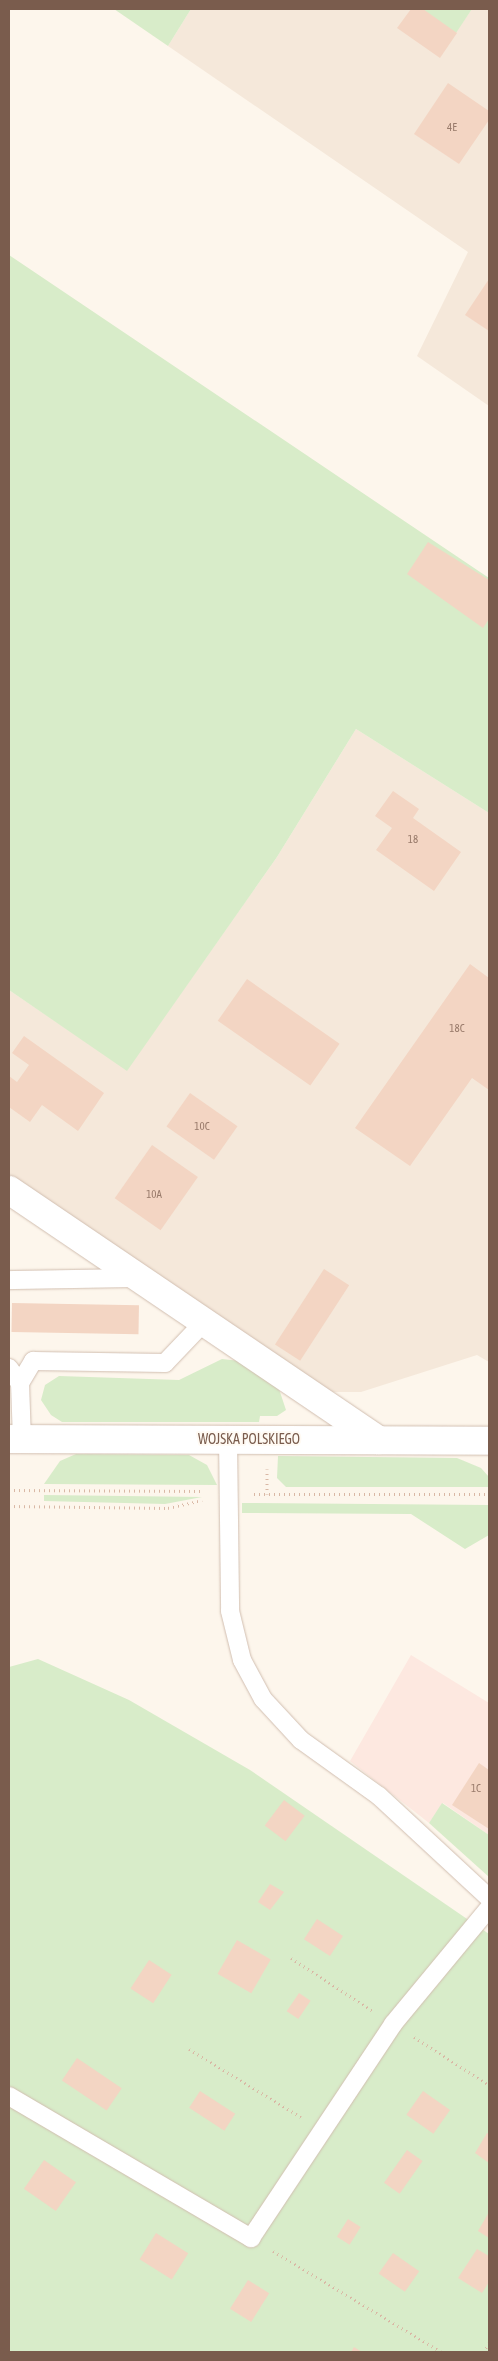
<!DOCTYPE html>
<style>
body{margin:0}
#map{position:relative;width:498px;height:2361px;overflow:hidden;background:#fdf6ec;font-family:"Asap Condensed",sans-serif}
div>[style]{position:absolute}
.residential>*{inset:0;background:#f5e8da}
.commercial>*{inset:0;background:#fde8e0}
.green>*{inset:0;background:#d8ecc9}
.building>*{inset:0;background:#f3d5c3;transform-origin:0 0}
.path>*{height:3px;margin-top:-1.5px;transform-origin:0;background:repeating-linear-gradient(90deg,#d9b8a5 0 1px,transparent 0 5px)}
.roads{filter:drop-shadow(0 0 1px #d1beb0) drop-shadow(0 0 1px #d1beb0)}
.lane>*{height:18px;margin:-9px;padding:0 9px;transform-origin:9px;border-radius:9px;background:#fff}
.street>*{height:28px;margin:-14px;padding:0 14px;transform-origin:14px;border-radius:14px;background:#fff}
.secondary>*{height:28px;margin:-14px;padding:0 14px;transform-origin:14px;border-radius:14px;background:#fff}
span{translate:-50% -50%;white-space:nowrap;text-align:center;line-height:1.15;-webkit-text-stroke:4px #fffaf3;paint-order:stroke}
.number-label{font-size:11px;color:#987a6a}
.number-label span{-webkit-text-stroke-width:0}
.street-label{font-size:14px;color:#7a5c4d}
.frame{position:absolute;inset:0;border:10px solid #7a5c4d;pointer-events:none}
</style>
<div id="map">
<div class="residential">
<div style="clip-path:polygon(191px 9px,420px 9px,456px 32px,472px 9px,489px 9px,489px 406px,417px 356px,468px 252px,168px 46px)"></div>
<div style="clip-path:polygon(356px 729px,489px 813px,489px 1362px,477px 1355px,361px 1392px,327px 1392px,9px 1181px,9px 990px,127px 1070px,277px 857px)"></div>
</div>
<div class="commercial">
<div style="clip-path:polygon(411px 1655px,489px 1703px,489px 1835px,443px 1803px,429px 1823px,350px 1761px)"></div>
</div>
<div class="green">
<div style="clip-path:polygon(114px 9px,191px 9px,168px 46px)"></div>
<div style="clip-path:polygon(420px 9px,472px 9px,456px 33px)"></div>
<div style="clip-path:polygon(9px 255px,489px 578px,489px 813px,356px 729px,277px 857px,127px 1071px,9px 990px)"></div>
<div style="clip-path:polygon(222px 1359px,240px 1361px,278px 1386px,286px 1410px,277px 1416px,260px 1416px,259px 1422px,62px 1422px,51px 1415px,41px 1400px,45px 1385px,59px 1376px,179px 1380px)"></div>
<div style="clip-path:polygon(76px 1454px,189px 1455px,207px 1465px,217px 1485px,44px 1484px,60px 1461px)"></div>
<div style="clip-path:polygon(278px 1456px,457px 1458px,481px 1468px,489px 1477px,489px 1487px,286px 1487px,277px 1478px)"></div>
<div style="clip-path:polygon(44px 1495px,202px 1497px,165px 1504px,44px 1501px)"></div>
<div style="clip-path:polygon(242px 1503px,489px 1505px,489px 1535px,465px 1549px,411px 1514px,242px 1513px)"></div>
<div style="clip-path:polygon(38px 1659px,129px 1700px,250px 1770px,489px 1934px,489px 2352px,9px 2352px,9px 1667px)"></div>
<div style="clip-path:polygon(442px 1803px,489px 1835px,489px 1877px,429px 1823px)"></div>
</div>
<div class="building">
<div style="clip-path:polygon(411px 9px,423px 9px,457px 33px,440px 58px,397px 28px)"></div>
<div style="clip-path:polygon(448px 83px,489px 111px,489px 120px,459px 164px,414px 134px)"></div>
<div style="clip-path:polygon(489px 279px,489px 331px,465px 315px)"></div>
<div style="clip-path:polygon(428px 542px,489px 580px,489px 619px,483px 628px,407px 574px)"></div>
<div style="clip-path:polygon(393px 791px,419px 809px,413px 818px,461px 852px,434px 891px,376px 850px,392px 828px,375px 816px)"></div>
<div style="clip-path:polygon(470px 964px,489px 978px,489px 1090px,472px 1078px,410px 1166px,355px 1128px)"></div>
<div style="left:247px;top:979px;width:113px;height:51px;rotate:35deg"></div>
<div style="clip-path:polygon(24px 1036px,104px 1093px,78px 1131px,42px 1105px,30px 1122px,9px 1107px,9px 1076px,17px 1082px,29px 1065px,12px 1053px)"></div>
<div style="left:190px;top:1093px;width:58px;height:41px;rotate:35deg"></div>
<div style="left:152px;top:1145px;width:56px;height:65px;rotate:35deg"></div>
<div style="left:324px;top:1269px;width:30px;height:90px;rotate:33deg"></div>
<div style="left:12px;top:1303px;width:127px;height:29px;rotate:1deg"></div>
<div style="clip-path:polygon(479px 1763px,489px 1770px,489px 1829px,452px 1805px)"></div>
<div style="left:284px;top:1800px;width:26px;height:32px;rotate:37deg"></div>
<div style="clip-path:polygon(270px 1884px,284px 1892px,270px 1910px,258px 1902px)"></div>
<div style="left:317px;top:1919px;width:31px;height:24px;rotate:33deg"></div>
<div style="left:237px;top:1940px;width:39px;height:39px;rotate:30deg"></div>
<div style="left:149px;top:1960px;width:27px;height:34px;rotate:33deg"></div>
<div style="left:299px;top:1993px;width:14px;height:22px;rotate:34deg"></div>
<div style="left:77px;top:2058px;width:54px;height:27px;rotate:34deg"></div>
<div style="left:200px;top:2091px;width:42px;height:20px;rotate:33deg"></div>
<div style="left:423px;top:2091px;width:33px;height:29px;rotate:35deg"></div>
<div style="clip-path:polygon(487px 2133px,489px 2134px,489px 2163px,475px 2153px)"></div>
<div style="left:407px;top:2150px;width:19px;height:40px;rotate:35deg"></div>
<div style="left:44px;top:2160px;width:39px;height:35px;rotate:35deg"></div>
<div style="clip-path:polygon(489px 2212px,489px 2238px,478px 2231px)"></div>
<div style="left:348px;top:2219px;width:15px;height:21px;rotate:32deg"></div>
<div style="left:156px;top:2233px;width:38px;height:31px;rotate:32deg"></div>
<div style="clip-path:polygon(477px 2249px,489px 2256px,489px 2282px,482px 2293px,458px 2278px)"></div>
<div style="left:393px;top:2253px;width:32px;height:25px;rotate:35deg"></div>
<div style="left:248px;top:2280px;width:25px;height:34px;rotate:32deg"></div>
<div style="clip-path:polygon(354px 2347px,362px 2352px,351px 2352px)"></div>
</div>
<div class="path">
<div style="left:9px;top:1490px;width:194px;rotate:0.3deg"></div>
<div style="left:254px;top:1494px;width:235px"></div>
<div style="left:267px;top:1494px;width:25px;rotate:-90deg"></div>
<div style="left:9px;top:1506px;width:159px;rotate:0.7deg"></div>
<div style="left:168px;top:1508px;width:35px;rotate:-13deg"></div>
<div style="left:291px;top:1958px;width:98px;rotate:32.9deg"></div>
<div style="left:414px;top:2037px;width:89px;rotate:32.6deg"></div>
<div style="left:189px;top:2049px;width:131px;rotate:31.3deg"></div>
<div style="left:273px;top:2251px;width:197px;rotate:30.9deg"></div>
<div style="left:483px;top:2352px;width:11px;rotate:-56deg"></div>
</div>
<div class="roads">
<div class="lane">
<div style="left:9px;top:1280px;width:130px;rotate:-0.9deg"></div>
<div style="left:9px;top:1368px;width:19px;rotate:54deg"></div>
<div style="left:20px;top:1383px;width:56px;rotate:88deg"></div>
<div style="left:20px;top:1383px;width:26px;rotate:-59deg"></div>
<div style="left:33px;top:1361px;width:132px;rotate:0.9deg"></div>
<div style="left:165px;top:1363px;width:57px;rotate:-46.4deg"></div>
<div style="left:228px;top:1438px;width:173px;rotate:89.3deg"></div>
<div style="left:230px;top:1611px;width:50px;rotate:76.2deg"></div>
<div style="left:242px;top:1660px;width:44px;rotate:61.7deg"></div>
<div style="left:263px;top:1699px;width:56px;rotate:47.2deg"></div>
<div style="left:301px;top:1740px;width:96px;rotate:35.7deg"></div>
<div style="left:379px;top:1796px;width:150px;rotate:42.8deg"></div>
<div style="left:9px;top:2096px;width:281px;rotate:30.4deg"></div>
<div style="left:251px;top:2238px;width:257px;rotate:-56.4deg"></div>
<div style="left:393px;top:2024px;width:151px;rotate:-50.4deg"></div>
</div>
<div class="street">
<div style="left:9px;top:1190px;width:446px;rotate:34.1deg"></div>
</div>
<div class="secondary">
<div style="left:9px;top:1439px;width:480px;rotate:0.2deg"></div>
</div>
</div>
<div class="number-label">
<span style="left:452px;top:127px">4E</span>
<span style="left:413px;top:839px">18</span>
<span style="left:457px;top:1028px">18C</span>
<span style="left:202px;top:1126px">10C</span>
<span style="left:154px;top:1194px">10A</span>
<span style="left:476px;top:1788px">1C</span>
</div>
<div class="street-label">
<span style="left:249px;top:1439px">WOJSKA POLSKIEGO</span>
</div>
<div class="frame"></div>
</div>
